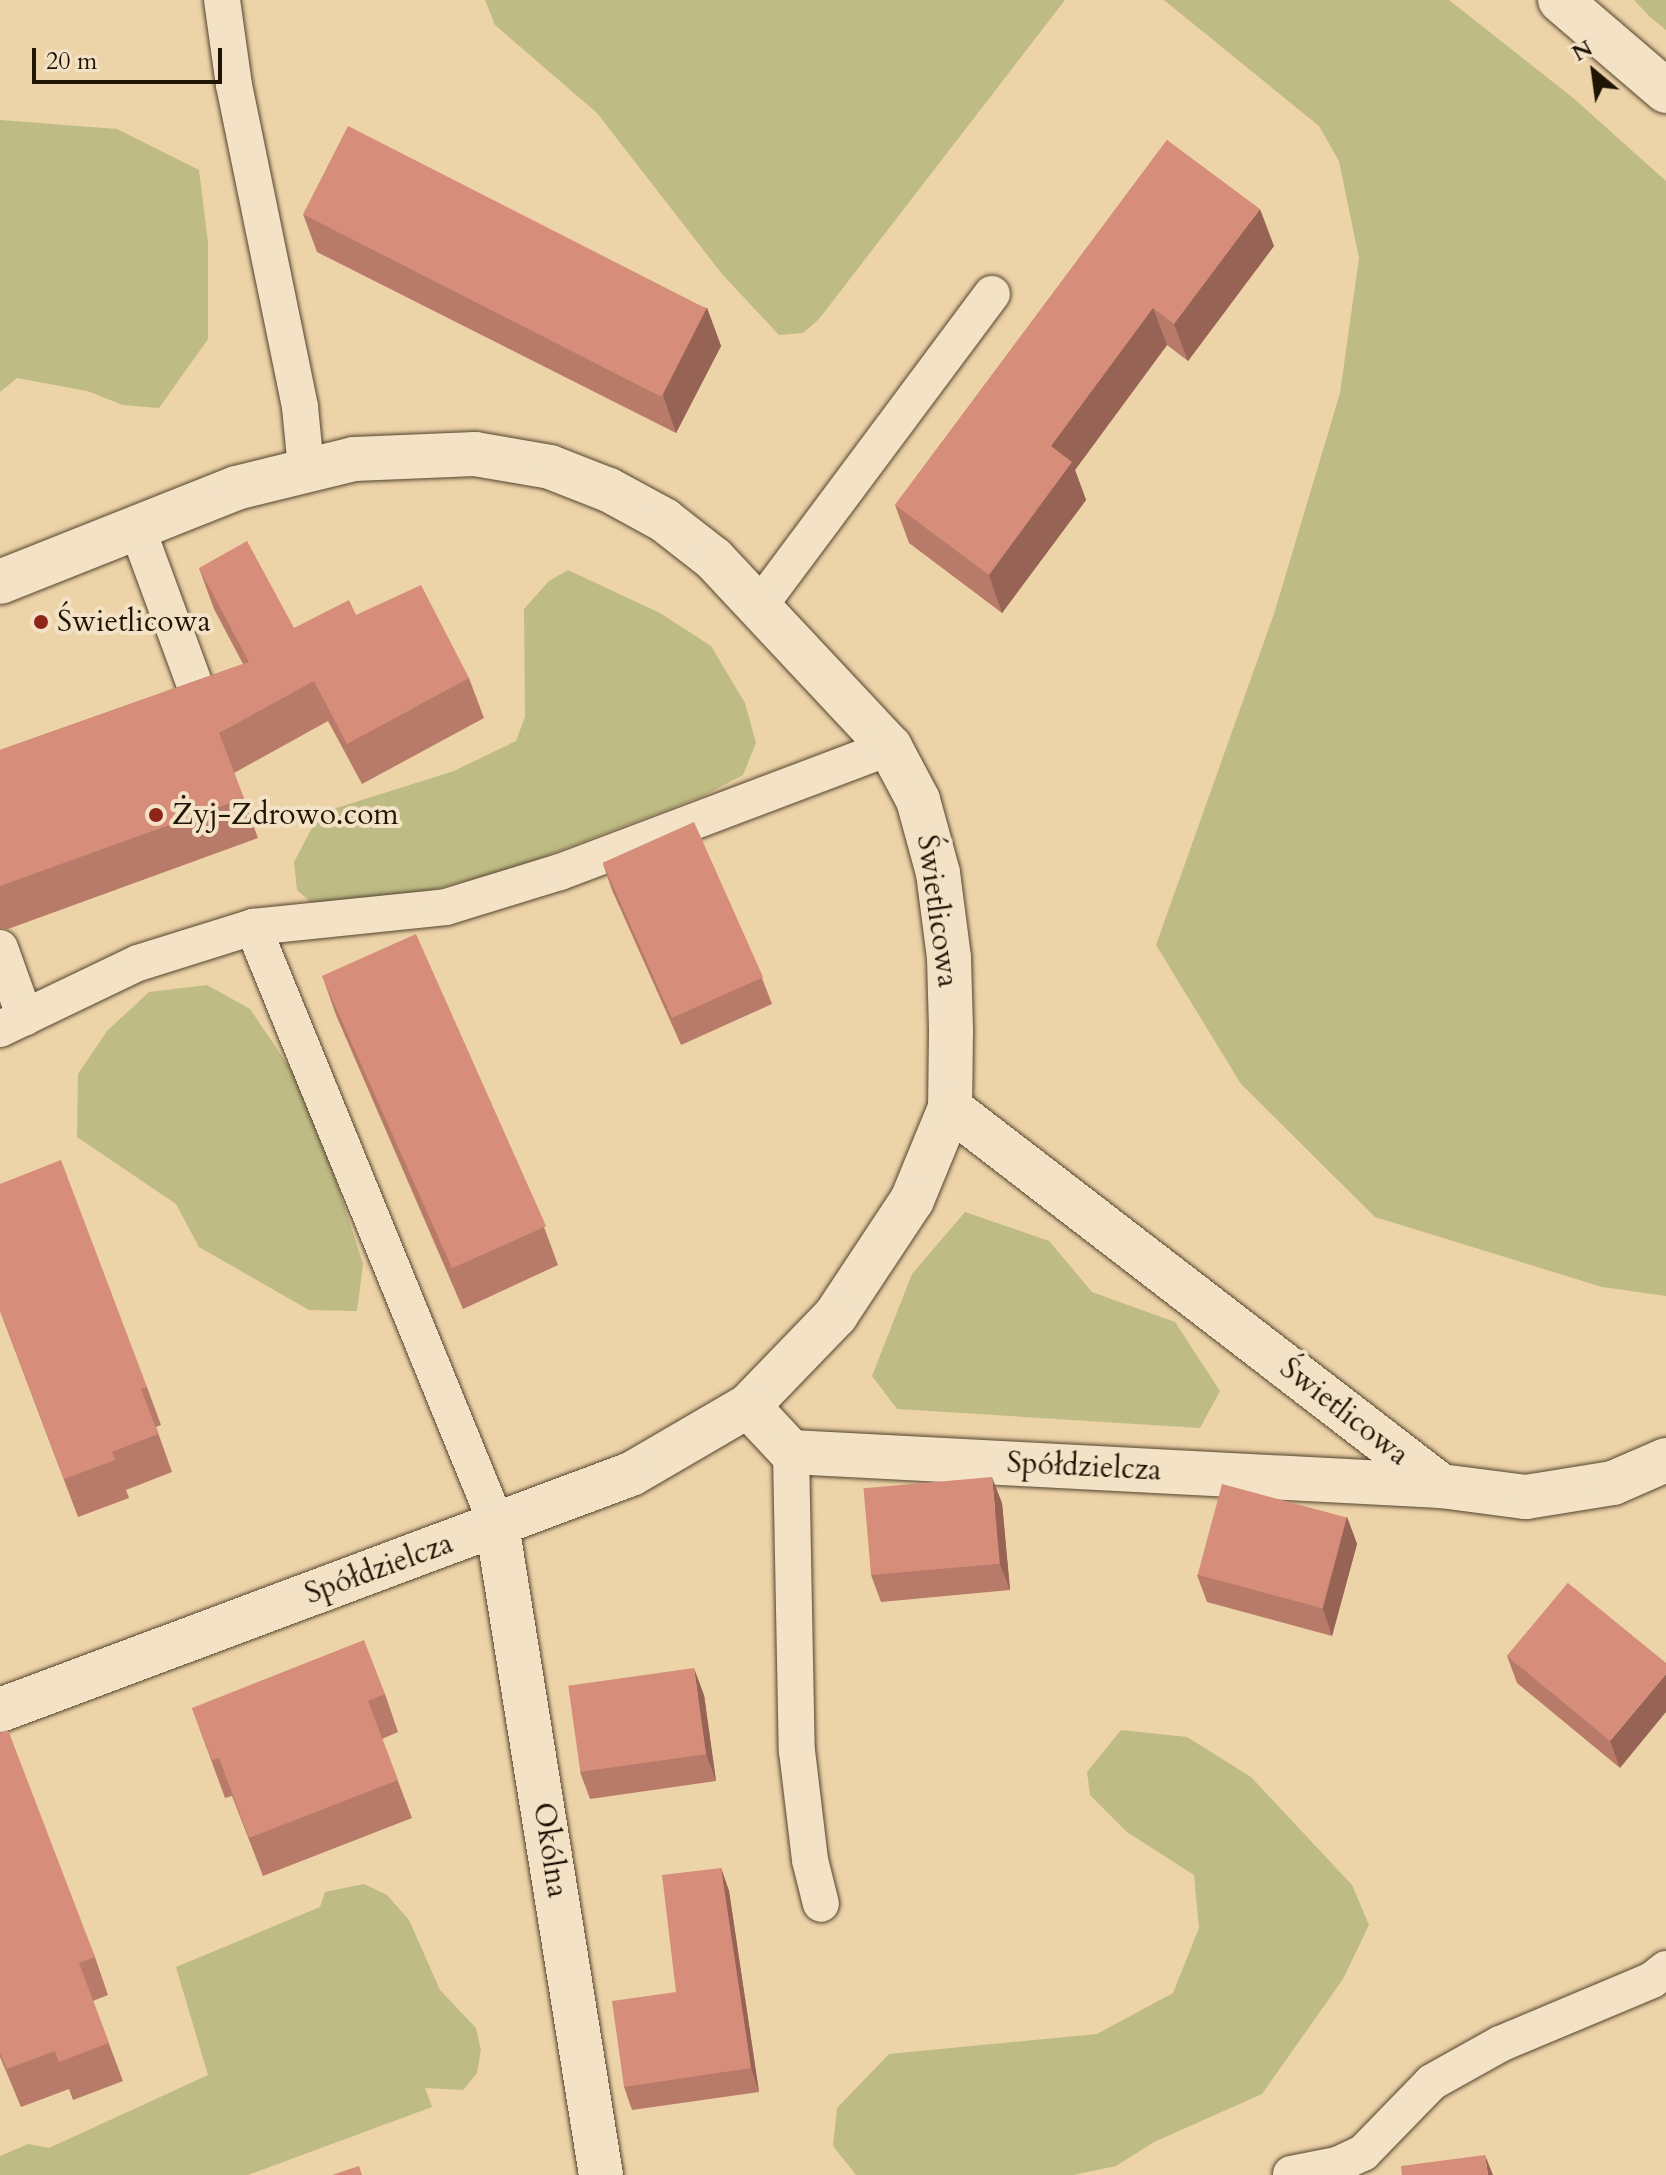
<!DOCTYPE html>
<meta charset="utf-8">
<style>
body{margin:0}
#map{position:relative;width:1666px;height:2175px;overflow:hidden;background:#edd3a8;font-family:Cardo,serif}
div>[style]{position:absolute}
.green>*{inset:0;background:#bebb84}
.roads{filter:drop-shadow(0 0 2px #53442e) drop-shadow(0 0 2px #53442e)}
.service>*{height:36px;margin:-18px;padding:0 18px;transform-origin:18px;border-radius:18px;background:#f3e2c6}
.minor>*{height:44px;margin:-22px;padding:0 22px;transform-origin:22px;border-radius:22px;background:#f3e2c6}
.secondary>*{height:44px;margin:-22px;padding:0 22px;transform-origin:22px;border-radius:22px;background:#f3e2c6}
.wall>*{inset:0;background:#b87a69}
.shaded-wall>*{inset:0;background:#966355}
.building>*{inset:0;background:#d68e7a;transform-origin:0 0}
.dots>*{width:22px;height:22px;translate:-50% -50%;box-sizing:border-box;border:4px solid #f3e2c6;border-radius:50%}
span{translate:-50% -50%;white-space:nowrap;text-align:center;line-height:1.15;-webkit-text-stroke:8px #f3e2c6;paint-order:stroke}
.poi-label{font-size:30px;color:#201405}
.left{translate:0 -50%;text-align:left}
.street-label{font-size:30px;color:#201405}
.north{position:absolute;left:1554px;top:32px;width:80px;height:80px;-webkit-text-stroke:6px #f3e2c6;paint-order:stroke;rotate:331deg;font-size:22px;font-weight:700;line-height:32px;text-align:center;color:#201405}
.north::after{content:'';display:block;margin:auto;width:28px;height:36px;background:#201405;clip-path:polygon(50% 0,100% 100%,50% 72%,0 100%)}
.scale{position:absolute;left:32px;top:48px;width:190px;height:36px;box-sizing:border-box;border:4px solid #201405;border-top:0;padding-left:10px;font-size:24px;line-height:28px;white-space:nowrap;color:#201405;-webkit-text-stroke:6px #f3e2c6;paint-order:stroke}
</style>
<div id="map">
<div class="green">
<div style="clip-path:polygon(485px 0,1065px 0,819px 319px,803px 333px,779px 335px,722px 274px,597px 113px,495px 25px)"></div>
<div style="clip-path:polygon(1164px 0,1449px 0,1572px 97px,1666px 181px,1666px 1296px,1602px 1287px,1375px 1217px,1241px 1084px,1156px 945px,1274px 614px,1340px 393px,1359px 258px,1339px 161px,1319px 126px)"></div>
<div style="clip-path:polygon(1634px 0,1666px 0,1666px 30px,1649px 16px)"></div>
<div style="clip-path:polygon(0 120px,117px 129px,199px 170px,208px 243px,208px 339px,159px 408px,123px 405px,87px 391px,17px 378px,0 392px)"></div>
<div style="clip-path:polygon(568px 570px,660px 613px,711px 646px,745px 703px,756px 743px,743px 775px,703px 796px,511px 869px,420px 893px,314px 905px,297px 890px,294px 862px,315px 822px,327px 811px,454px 771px,516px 741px,525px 717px,524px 609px,549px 581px)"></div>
<div style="clip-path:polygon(207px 985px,250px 1009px,309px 1096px,363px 1264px,357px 1311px,309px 1310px,199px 1247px,176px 1204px,77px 1137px,78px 1074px,107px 1031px,149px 992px)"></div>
<div style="clip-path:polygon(965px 1212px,1049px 1241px,1092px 1292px,1175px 1322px,1220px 1391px,1200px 1428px,897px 1409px,872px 1376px,912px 1274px)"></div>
<div style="clip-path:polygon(1121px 1730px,1187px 1737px,1251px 1777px,1352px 1885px,1369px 1925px,1343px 1979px,1262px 2094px,1154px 2142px,1116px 2166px,1073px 2175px,856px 2175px,833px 2146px,837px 2108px,889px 2054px,1097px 2034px,1173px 1993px,1199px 1928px,1194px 1875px,1127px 1832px,1090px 1795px,1087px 1772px)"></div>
<div style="clip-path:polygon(364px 1884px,387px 1895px,409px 1920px,440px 1990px,476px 2028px,481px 2050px,477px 2073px,463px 2090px,425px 2088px,432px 2107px,248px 2175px,0 2175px,0 2156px,28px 2144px,49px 2148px,208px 2075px,176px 1967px,320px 1907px,325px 1892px)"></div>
</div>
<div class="roads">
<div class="service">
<div style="left:222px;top:0;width:86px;rotate:82deg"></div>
<div style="left:234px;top:85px;width:329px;rotate:78.4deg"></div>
<div style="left:300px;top:407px;width:61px;rotate:84.4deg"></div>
<div style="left:136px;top:525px;width:189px;rotate:69.8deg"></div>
<div style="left:201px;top:702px;width:26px;rotate:159deg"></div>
<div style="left:760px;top:605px;width:388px;rotate:-53.3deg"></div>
<div style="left:253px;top:927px;width:646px;rotate:67.8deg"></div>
<div style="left:0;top:948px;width:74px;rotate:70.3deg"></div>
<div style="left:0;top:1029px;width:153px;rotate:-25.6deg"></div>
<div style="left:138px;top:963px;width:121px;rotate:-17.4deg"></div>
<div style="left:253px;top:927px;width:194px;rotate:-5.9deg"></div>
<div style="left:446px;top:907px;width:119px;rotate:-17.1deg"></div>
<div style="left:560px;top:872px;width:353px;rotate:-20.7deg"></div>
<div style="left:791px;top:1452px;width:299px;rotate:88.9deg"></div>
<div style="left:797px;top:1751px;width:110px;rotate:83.2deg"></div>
<div style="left:810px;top:1860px;width:45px;rotate:76deg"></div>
<div style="left:1291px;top:2174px;width:47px;rotate:-11.1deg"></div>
<div style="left:1337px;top:2165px;width:29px;rotate:-25deg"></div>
<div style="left:1363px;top:2153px;width:99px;rotate:-45.8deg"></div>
<div style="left:1432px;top:2082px;width:78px;rotate:-29.2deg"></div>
<div style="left:1500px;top:2044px;width:165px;rotate:-22.8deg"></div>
<div style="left:1652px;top:1980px;width:18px;rotate:-38deg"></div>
</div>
<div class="minor">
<div style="left:0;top:582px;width:254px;rotate:-21.7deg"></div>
<div style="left:236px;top:488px;width:122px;rotate:-13.8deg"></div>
<div style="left:354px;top:459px;width:121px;rotate:-2.4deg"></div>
<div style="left:475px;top:454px;width:76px;rotate:9.8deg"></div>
<div style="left:550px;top:467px;width:63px;rotate:21.3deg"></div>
<div style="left:609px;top:490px;width:63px;rotate:28.6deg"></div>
<div style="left:664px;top:520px;width:63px;rotate:38deg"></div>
<div style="left:714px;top:559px;width:258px;rotate:46.9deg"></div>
<div style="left:890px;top:747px;width:60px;rotate:62.2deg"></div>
<div style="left:918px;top:800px;width:76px;rotate:74.7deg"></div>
<div style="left:938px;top:873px;width:86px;rotate:82.6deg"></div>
<div style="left:949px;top:958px;width:73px;rotate:88.4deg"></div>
<div style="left:951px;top:1031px;width:77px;rotate:90.7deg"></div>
<div style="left:950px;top:1108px;width:100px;rotate:112.4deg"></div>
<div style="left:912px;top:1200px;width:138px;rotate:123.5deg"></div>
<div style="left:836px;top:1315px;width:127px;rotate:134deg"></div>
<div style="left:748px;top:1406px;width:135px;rotate:149.8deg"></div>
<div style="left:631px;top:1474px;width:674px;rotate:159.49deg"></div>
<div style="left:950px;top:1108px;width:620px;rotate:37.59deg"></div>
<div style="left:748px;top:1406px;width:63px;rotate:46.9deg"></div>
<div style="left:791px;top:1452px;width:651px;rotate:2.99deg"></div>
<div style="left:1441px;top:1486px;width:86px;rotate:7.4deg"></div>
<div style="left:1526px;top:1497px;width:88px;rotate:-9.1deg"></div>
<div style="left:1613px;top:1483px;width:58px;rotate:-23.5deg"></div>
<div style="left:497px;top:1525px;width:658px;rotate:80.91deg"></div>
</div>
<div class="secondary">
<div style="left:1560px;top:0;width:140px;rotate:40.6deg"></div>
</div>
</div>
<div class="wall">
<div style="clip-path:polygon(1167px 140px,1274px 246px,1188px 361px,1167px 345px,1075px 470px,1086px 500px,1002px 613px,909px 543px,895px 505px)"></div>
<div style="clip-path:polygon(303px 214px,707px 308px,721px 346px,676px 433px,317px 252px)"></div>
<div style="clip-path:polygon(199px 568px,294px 628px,356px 615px,469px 678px,484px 718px,362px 784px,328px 721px,234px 773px,258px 838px,8px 929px,0 929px,0 750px,243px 664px,214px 609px)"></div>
<div style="clip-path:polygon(603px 864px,762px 978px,772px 1004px,681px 1045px,612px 890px)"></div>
<div style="clip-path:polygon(323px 978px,544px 1227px,558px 1265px,463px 1309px,336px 1015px)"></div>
<div style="clip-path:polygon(0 1311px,147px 1387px,161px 1425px,156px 1427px,172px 1472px,126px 1490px,129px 1498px,78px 1517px)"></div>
<div style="clip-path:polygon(1002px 1503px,1010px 1590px,881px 1602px,871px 1575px)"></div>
<div style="clip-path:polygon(1347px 1517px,1357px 1544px,1332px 1636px,1207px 1602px,1197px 1575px)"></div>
<div style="clip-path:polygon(1568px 1583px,1620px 1768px,1517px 1683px,1507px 1656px)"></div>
<div style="clip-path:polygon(385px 1694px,398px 1732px,382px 1739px,412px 1818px,263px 1876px,232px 1796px,225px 1798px,192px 1708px)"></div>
<div style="clip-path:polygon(704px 1695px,716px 1781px,590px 1799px,580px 1772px)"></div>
<div style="clip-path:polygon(0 1733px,95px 1957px,108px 1995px,93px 2001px,123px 2081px,73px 2100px,69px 2089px,21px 2107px,0 2057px)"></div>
<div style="clip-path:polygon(721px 1868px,729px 1891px,759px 2092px,632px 2110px,624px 2087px,676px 1992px)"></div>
</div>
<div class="shaded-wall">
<div style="clip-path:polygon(1260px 209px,1274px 246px,1188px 361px,1174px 324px)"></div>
<div style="clip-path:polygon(707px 308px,721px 346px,676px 433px,663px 395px)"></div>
<div style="clip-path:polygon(1153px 308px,1167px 345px,1075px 470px,1086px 500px,1002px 613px,989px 575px,1051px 446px)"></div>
<div style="clip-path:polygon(992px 1477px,1002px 1503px,1010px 1590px,1000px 1564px)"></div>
<div style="clip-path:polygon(1347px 1517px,1357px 1544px,1332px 1636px,1323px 1609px)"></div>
<div style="clip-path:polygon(694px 1668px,704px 1695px,716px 1781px,706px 1754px)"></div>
<div style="clip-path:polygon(1666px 1674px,1666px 1712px,1620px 1768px,1610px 1741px)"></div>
<div style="clip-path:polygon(721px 1868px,729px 1891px,759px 2092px,751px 2068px)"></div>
<div style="clip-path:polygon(1485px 2155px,1493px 2175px,1488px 2175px)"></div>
</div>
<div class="building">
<div style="left:348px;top:126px;width:402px;height:99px;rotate:27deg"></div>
<div style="clip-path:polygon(1167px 140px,1260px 209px,1174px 324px,1153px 308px,1051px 446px,1072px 462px,989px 575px,895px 505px)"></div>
<div style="clip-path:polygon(247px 541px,294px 628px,349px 600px,356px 615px,421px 585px,469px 678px,347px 744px,314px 681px,219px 733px,244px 798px,0 886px,0 750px,249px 662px,199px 568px)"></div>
<div style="left:694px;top:822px;width:170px;height:100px;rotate:66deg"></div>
<div style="left:416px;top:934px;width:320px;height:103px;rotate:66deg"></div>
<div style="clip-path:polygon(61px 1160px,147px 1387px,141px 1389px,158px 1434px,112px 1452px,115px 1460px,64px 1479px,0 1310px,0 1184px)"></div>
<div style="left:992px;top:1477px;width:87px;height:129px;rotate:85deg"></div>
<div style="left:1222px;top:1484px;width:129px;height:94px;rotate:15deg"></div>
<div style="clip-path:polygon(1568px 1583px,1666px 1663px,1666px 1674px,1610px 1741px,1507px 1656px)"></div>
<div style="clip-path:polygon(364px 1640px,385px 1694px,368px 1701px,398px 1780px,249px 1838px,219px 1758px,212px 1760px,192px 1708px)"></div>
<div style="left:694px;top:1668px;width:87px;height:127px;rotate:82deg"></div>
<div style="clip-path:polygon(8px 1730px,95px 1957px,79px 1963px,109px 2043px,59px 2062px,55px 2051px,7px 2069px,0 2053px,0 1733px)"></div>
<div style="clip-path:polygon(721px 1868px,751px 2068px,624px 2087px,612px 2001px,676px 1992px,662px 1875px)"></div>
<div style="clip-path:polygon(1485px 2155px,1488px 2175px,1402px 2175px,1401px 2166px)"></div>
<div style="clip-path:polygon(359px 2166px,362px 2175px,332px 2175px)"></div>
</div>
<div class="dots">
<div style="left:41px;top:622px;background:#8f2418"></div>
<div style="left:156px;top:815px;background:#8f2418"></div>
</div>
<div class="poi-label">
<span class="left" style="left:57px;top:622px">Świetlicowa</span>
<span class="left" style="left:172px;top:815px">Żyj-Zdrowo.com</span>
</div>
<div class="street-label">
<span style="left:937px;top:911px;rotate:82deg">Świetlicowa</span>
<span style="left:1344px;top:1412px;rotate:38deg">Świetlicowa</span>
<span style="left:1084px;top:1467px;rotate:3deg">Spółdzielcza</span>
<span style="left:379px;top:1569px;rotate:-20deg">Spółdzielcza</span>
<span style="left:550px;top:1850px;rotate:81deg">Okólna</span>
</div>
<div class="north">N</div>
<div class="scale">20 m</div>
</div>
